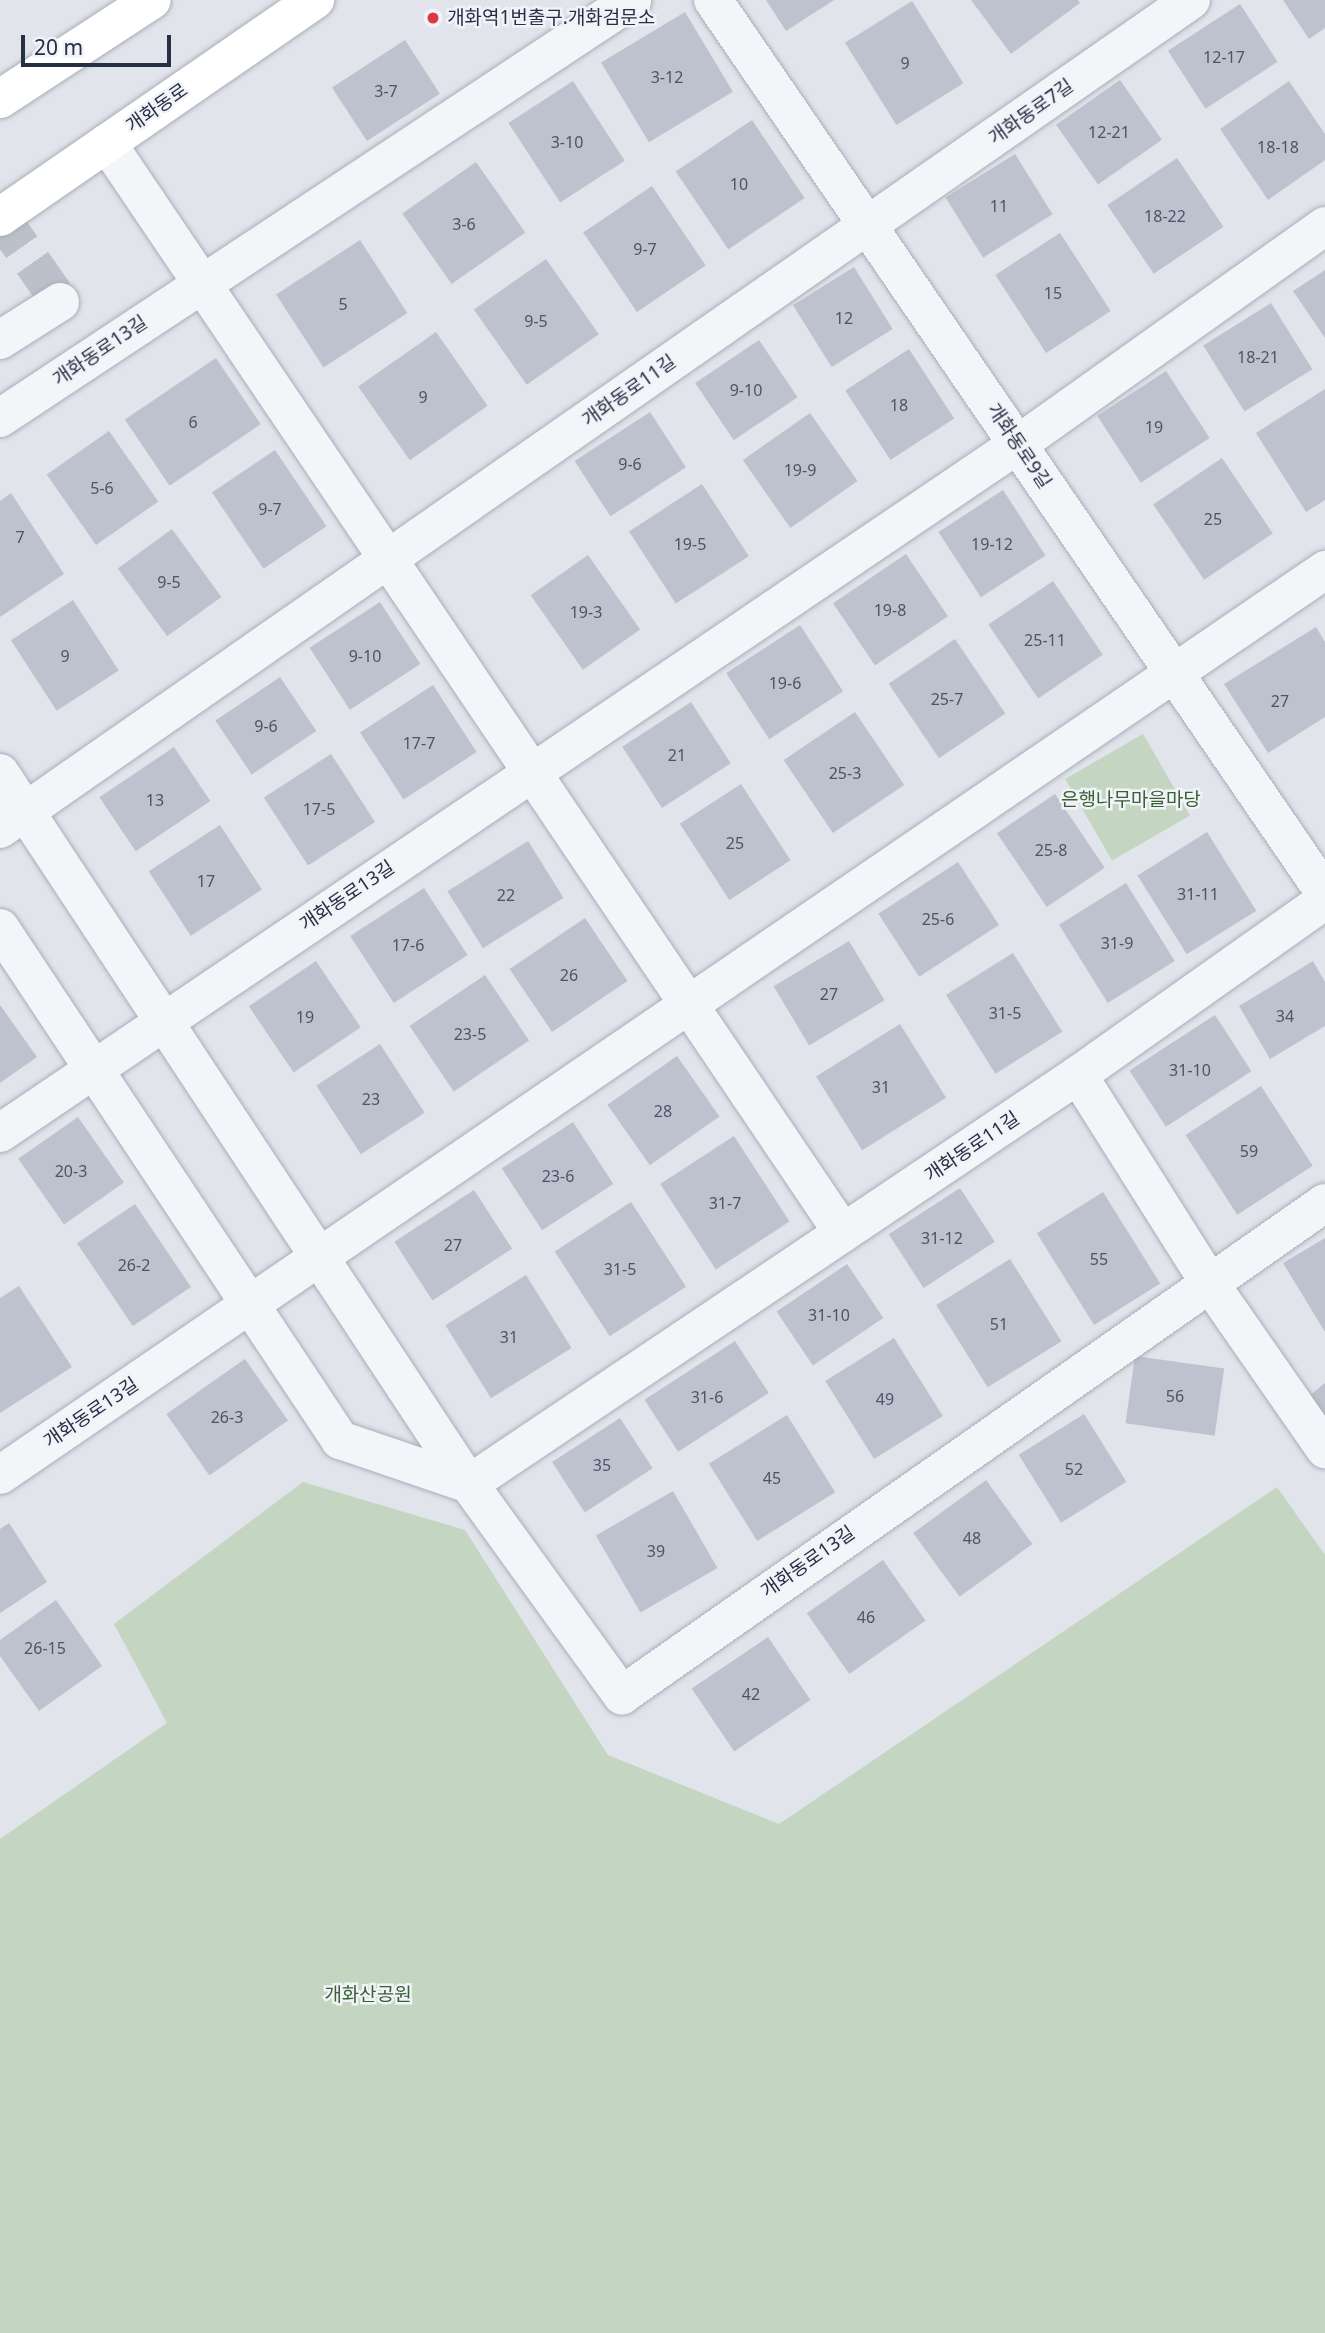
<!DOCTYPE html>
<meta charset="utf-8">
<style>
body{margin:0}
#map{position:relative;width:1325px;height:2333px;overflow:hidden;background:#e1e4eb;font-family:"Noto Sans","Noto Sans KR",sans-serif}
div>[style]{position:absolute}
.green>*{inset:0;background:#c4d6c1;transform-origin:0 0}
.building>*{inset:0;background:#bdc2ce;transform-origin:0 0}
.pedestrian-tunnel>*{height:38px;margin-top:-19px;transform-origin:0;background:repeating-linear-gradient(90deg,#bcc0ca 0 38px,transparent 0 57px)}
.roads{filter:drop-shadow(0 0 2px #a9aeb9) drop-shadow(0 0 2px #a9aeb9)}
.pedestrian>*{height:38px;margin:-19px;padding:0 19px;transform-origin:19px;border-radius:19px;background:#f4f5f9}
.minor>*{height:38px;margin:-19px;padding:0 19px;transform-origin:19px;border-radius:19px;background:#f4f5f9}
.primary>*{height:38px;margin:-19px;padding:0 19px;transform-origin:19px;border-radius:19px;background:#fff}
.dots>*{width:19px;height:19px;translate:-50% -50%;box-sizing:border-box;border:4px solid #f1f3f8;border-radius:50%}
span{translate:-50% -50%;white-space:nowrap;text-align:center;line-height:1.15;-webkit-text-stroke:5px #f1f3f8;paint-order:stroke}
.number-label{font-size:16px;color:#4c5467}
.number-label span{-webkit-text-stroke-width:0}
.poi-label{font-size:19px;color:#272f45}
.left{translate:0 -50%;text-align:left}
.street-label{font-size:19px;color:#272f45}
.park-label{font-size:19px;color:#376233}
.scale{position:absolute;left:21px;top:35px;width:150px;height:32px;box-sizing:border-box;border:4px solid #272f45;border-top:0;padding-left:9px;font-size:21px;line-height:24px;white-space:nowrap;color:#272f45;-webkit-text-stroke:5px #f1f3f8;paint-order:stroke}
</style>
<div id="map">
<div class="green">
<div style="left:1143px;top:734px;width:94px;height:90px;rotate:60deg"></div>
<div style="clip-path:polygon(303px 1482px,465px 1530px,608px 1755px,779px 1824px,1277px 1487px,1325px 1555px,1325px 2333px,0 2333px,0 1839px,167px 1723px,114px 1624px)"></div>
</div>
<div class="building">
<div style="clip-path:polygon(766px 0,834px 0,786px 31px)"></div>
<div style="clip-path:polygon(971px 0,1078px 0,1080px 3px,1011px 54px)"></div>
<div style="clip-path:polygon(1283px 0,1325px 0,1325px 28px,1309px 39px)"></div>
<div style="left:912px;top:1px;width:97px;height:79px;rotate:58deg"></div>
<div style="left:1240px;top:4px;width:69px;height:86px;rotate:57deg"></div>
<div style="left:685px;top:12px;width:93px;height:98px;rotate:59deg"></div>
<div style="left:405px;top:40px;width:64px;height:87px;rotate:57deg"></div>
<div style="left:1120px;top:80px;width:73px;height:78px;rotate:55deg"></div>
<div style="left:573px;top:81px;width:95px;height:77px;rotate:57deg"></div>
<div style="clip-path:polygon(1289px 81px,1325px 134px,1325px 160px,1268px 200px,1220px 129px)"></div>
<div style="left:752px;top:120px;width:94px;height:92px;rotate:56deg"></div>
<div style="left:1015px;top:154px;width:71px;height:82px;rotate:58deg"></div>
<div style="left:1177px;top:158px;width:83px;height:84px;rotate:56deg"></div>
<div style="left:476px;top:162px;width:86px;height:90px;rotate:55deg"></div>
<div style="left:652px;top:186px;width:96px;height:83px;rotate:56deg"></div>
<div style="left:1060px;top:233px;width:93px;height:77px;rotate:57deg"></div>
<div style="left:360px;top:240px;width:87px;height:100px;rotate:57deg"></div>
<div style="left:546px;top:259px;width:92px;height:88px;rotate:55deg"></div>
<div style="left:854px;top:267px;width:73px;height:72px;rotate:58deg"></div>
<div style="clip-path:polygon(1325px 270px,1325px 338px,1293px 291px)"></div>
<div style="left:1271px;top:303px;width:78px;height:80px;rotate:58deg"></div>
<div style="left:436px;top:332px;width:90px;height:95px;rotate:55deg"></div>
<div style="left:759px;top:340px;width:69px;height:77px;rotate:56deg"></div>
<div style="left:909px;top:349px;width:83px;height:76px;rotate:57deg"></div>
<div style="left:216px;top:358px;width:80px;height:110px;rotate:56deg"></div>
<div style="left:1166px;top:371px;width:80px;height:82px;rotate:57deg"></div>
<div style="clip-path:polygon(1325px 389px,1325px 500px,1306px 512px,1256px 433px)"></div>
<div style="left:650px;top:412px;width:66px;height:90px;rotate:57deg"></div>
<div style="left:810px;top:413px;width:83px;height:82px;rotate:55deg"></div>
<div style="left:109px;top:431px;width:86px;height:76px;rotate:55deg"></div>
<div style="left:275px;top:450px;width:92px;height:76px;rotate:56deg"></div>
<div style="left:1222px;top:458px;width:91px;height:83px;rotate:56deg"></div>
<div style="left:702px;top:484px;width:86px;height:87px;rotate:57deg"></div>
<div style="left:1003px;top:490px;width:78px;height:77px;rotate:57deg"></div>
<div style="clip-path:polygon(11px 493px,64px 574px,0 617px,0 501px)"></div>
<div style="left:172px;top:529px;width:84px;height:67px;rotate:54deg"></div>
<div style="left:906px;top:554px;width:75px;height:88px;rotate:56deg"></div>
<div style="left:588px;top:555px;width:91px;height:70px;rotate:55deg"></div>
<div style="left:1053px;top:581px;width:89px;height:78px;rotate:56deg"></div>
<div style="left:73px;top:600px;width:84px;height:74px;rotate:57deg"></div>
<div style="left:380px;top:602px;width:74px;height:84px;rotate:57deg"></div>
<div style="left:800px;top:625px;width:79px;height:88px;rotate:57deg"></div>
<div style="clip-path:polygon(1316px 627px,1325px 642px,1325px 717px,1268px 753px,1224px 684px)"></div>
<div style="left:955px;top:639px;width:90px;height:80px;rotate:56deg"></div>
<div style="left:280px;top:677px;width:65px;height:78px;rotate:56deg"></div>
<div style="left:433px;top:685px;width:80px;height:87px;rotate:57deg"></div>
<div style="left:691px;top:702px;width:73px;height:82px;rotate:57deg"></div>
<div style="left:855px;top:712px;width:88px;height:86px;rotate:56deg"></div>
<div style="left:174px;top:747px;width:65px;height:90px;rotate:56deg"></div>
<div style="left:331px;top:754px;width:81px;height:80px;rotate:57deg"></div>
<div style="left:741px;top:784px;width:91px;height:73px;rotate:57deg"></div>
<div style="left:1055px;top:794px;width:89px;height:70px;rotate:56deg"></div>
<div style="left:220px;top:825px;width:77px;height:85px;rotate:57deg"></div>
<div style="left:1207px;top:832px;width:93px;height:82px;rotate:58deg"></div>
<div style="left:528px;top:841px;width:67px;height:95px;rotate:58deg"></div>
<div style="left:958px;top:862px;width:75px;height:95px;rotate:57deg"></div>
<div style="left:1126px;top:883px;width:92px;height:79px;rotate:58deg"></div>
<div style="left:424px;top:888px;width:80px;height:88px;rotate:57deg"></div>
<div style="left:585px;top:918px;width:76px;height:91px;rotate:56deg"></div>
<div style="left:849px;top:941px;width:69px;height:88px;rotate:59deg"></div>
<div style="left:1013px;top:953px;width:93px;height:79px;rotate:58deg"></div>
<div style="left:316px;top:961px;width:80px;height:81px;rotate:56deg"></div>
<div style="clip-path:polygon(1313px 961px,1325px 982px,1325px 1026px,1270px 1059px,1239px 1006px)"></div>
<div style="left:485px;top:975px;width:79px;height:91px;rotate:56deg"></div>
<div style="clip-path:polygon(0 1005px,37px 1057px,0 1083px)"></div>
<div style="left:1215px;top:1015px;width:67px;height:102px;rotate:57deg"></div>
<div style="left:900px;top:1024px;width:87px;height:99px;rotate:58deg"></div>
<div style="left:380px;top:1044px;width:82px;height:76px;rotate:57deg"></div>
<div style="left:677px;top:1056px;width:74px;height:85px;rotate:55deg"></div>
<div style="left:1261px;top:1086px;width:95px;height:90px;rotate:57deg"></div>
<div style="left:78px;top:1117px;width:80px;height:73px;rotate:55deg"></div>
<div style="left:573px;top:1122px;width:74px;height:85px;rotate:57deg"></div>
<div style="left:734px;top:1136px;width:102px;height:88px;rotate:57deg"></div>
<div style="left:960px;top:1188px;width:64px;height:85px;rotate:57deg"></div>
<div style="left:474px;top:1190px;width:70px;height:95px;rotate:57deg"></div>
<div style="left:1103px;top:1192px;width:108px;height:78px;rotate:58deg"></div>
<div style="left:631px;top:1202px;width:101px;height:91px;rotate:57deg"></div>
<div style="left:135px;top:1204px;width:100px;height:70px;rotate:56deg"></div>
<div style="clip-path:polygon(1325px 1238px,1325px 1332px,1283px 1263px)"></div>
<div style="left:1010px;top:1259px;width:97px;height:87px;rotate:58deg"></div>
<div style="left:847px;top:1264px;width:65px;height:85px;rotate:56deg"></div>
<div style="left:526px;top:1275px;width:86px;height:95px;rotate:58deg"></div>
<div style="clip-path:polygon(19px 1286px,72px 1367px,0 1413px,0 1298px)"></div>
<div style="left:894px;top:1338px;width:92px;height:81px;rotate:58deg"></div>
<div style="left:735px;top:1341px;width:62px;height:108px;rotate:57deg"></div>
<div style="left:1135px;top:1356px;width:90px;height:68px;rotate:8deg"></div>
<div style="left:245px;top:1359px;width:75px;height:96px;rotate:55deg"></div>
<div style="clip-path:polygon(1325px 1383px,1325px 1416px,1309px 1396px)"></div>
<div style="left:1084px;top:1414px;width:80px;height:77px;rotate:58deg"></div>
<div style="left:787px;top:1415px;width:91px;height:92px;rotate:58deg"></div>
<div style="left:620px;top:1418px;width:60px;height:81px;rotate:57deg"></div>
<div style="left:986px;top:1480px;width:79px;height:90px;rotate:54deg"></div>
<div style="left:673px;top:1491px;width:89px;height:89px;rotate:60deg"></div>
<div style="clip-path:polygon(9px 1523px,47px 1582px,0 1613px,0 1529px)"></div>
<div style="left:883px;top:1560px;width:74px;height:93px;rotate:55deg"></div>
<div style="clip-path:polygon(56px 1600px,102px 1666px,39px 1711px,0 1656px,0 1640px)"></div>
<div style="left:768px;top:1637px;width:76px;height:92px;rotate:56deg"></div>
</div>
<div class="pedestrian-tunnel">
<div style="left:0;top:216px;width:105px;rotate:55.1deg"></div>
</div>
<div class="roads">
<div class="pedestrian">
<div style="left:0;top:340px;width:71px;rotate:-32.3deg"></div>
<div style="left:0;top:418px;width:758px;rotate:-33.48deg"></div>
</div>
<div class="minor">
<div style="left:713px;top:0;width:1083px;rotate:55.58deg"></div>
<div style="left:107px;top:143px;width:1315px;rotate:55.97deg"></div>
<div style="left:0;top:773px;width:852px;rotate:56.59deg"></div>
<div style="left:469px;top:1484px;width:261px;rotate:54.1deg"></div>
<div style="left:622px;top:1695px;width:858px;rotate:-34.99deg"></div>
<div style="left:0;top:829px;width:1451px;rotate:-34.84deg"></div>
<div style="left:0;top:928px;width:615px;rotate:56.41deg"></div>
<div style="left:340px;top:1440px;width:136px;rotate:18.8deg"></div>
<div style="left:1078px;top:1075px;width:249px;rotate:57.7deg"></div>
<div style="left:1211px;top:1285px;width:200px;rotate:55.2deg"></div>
<div style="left:0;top:1133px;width:1228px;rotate:-34.08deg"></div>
<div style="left:1017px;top:445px;width:378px;rotate:-35.4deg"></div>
<div style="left:0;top:1475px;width:1605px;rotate:-34.33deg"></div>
<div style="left:469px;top:1484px;width:734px;rotate:-33.89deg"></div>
<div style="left:1078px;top:1075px;width:303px;rotate:-35.3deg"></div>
</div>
<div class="primary">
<div style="left:0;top:99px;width:181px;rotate:-33.1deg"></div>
<div style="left:0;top:217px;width:383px;rotate:-34.6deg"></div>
</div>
</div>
<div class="dots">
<div style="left:433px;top:18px;background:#dc3a41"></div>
</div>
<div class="number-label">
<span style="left:1224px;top:57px">12-17</span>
<span style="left:905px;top:63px">9</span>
<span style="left:667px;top:77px">3-12</span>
<span style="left:386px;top:91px">3-7</span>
<span style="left:1109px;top:132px">12-21</span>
<span style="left:567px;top:142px">3-10</span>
<span style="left:1278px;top:147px">18-18</span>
<span style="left:739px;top:184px">10</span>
<span style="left:999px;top:206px">11</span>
<span style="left:1165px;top:216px">18-22</span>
<span style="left:464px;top:224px">3-6</span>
<span style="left:645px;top:249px">9-7</span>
<span style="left:1053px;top:293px">15</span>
<span style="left:343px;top:304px">5</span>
<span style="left:844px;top:318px">12</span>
<span style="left:536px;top:321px">9-5</span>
<span style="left:1258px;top:357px">18-21</span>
<span style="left:746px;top:390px">9-10</span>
<span style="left:423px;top:397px">9</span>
<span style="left:899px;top:405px">18</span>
<span style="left:193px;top:422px">6</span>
<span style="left:1154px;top:427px">19</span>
<span style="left:630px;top:464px">9-6</span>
<span style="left:800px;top:470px">19-9</span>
<span style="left:102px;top:488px">5-6</span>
<span style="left:270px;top:509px">9-7</span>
<span style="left:1213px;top:519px">25</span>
<span style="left:20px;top:537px">7</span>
<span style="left:690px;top:544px">19-5</span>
<span style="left:992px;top:544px">19-12</span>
<span style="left:169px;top:582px">9-5</span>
<span style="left:890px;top:610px">19-8</span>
<span style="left:586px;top:612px">19-3</span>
<span style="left:1045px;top:640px">25-11</span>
<span style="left:65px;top:656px">9</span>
<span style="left:365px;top:656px">9-10</span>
<span style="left:785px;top:683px">19-6</span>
<span style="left:947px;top:699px">25-7</span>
<span style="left:1280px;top:701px">27</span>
<span style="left:266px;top:726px">9-6</span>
<span style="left:419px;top:743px">17-7</span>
<span style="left:677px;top:755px">21</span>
<span style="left:845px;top:773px">25-3</span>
<span style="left:155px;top:800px">13</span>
<span style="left:319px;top:809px">17-5</span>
<span style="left:735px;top:843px">25</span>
<span style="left:1051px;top:850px">25-8</span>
<span style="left:206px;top:881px">17</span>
<span style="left:1198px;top:894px">31-11</span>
<span style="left:506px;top:895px">22</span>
<span style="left:938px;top:919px">25-6</span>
<span style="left:1117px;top:943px">31-9</span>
<span style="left:408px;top:945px">17-6</span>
<span style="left:569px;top:975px">26</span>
<span style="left:829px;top:994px">27</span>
<span style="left:1005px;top:1013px">31-5</span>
<span style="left:1285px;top:1016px">34</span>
<span style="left:305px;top:1017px">19</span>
<span style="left:470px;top:1034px">23-5</span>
<span style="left:1190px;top:1070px">31-10</span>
<span style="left:881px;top:1087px">31</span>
<span style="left:371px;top:1099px">23</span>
<span style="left:663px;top:1111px">28</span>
<span style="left:1249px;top:1151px">59</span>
<span style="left:71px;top:1171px">20-3</span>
<span style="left:558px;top:1176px">23-6</span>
<span style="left:725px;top:1203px">31-7</span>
<span style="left:942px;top:1238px">31-12</span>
<span style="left:453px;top:1245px">27</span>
<span style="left:1099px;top:1259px">55</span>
<span style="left:134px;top:1265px">26-2</span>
<span style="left:620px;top:1269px">31-5</span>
<span style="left:829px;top:1315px">31-10</span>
<span style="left:999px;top:1324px">51</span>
<span style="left:509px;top:1337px">31</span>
<span style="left:1175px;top:1396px">56</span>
<span style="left:707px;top:1397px">31-6</span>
<span style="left:885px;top:1399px">49</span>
<span style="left:227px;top:1417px">26-3</span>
<span style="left:602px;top:1465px">35</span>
<span style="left:1074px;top:1469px">52</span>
<span style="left:772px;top:1478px">45</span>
<span style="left:972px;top:1538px">48</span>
<span style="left:656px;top:1551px">39</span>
<span style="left:866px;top:1617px">46</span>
<span style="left:45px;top:1648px">26-15</span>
<span style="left:751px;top:1694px">42</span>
</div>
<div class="poi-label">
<span class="left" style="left:447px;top:18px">개화역1번출구.개화검문소</span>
</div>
<div class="street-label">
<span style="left:157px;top:108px;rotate:-35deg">개화동로</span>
<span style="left:1031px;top:112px;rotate:-35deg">개화동로7길</span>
<span style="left:100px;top:351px;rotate:-34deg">개화동로13길</span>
<span style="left:629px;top:391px;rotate:-35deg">개화동로11길</span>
<span style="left:1019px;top:446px;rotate:56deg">개화동로9길</span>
<span style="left:347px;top:896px;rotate:-34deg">개화동로13길</span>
<span style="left:972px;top:1147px;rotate:-34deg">개화동로11길</span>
<span style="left:91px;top:1413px;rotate:-34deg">개화동로13길</span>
<span style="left:808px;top:1562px;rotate:-35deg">개화동로13길</span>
</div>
<div class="park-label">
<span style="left:1131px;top:800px">은행나무마을마당</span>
<span style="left:368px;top:1995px">개화산공원</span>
</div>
<div class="scale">20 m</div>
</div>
